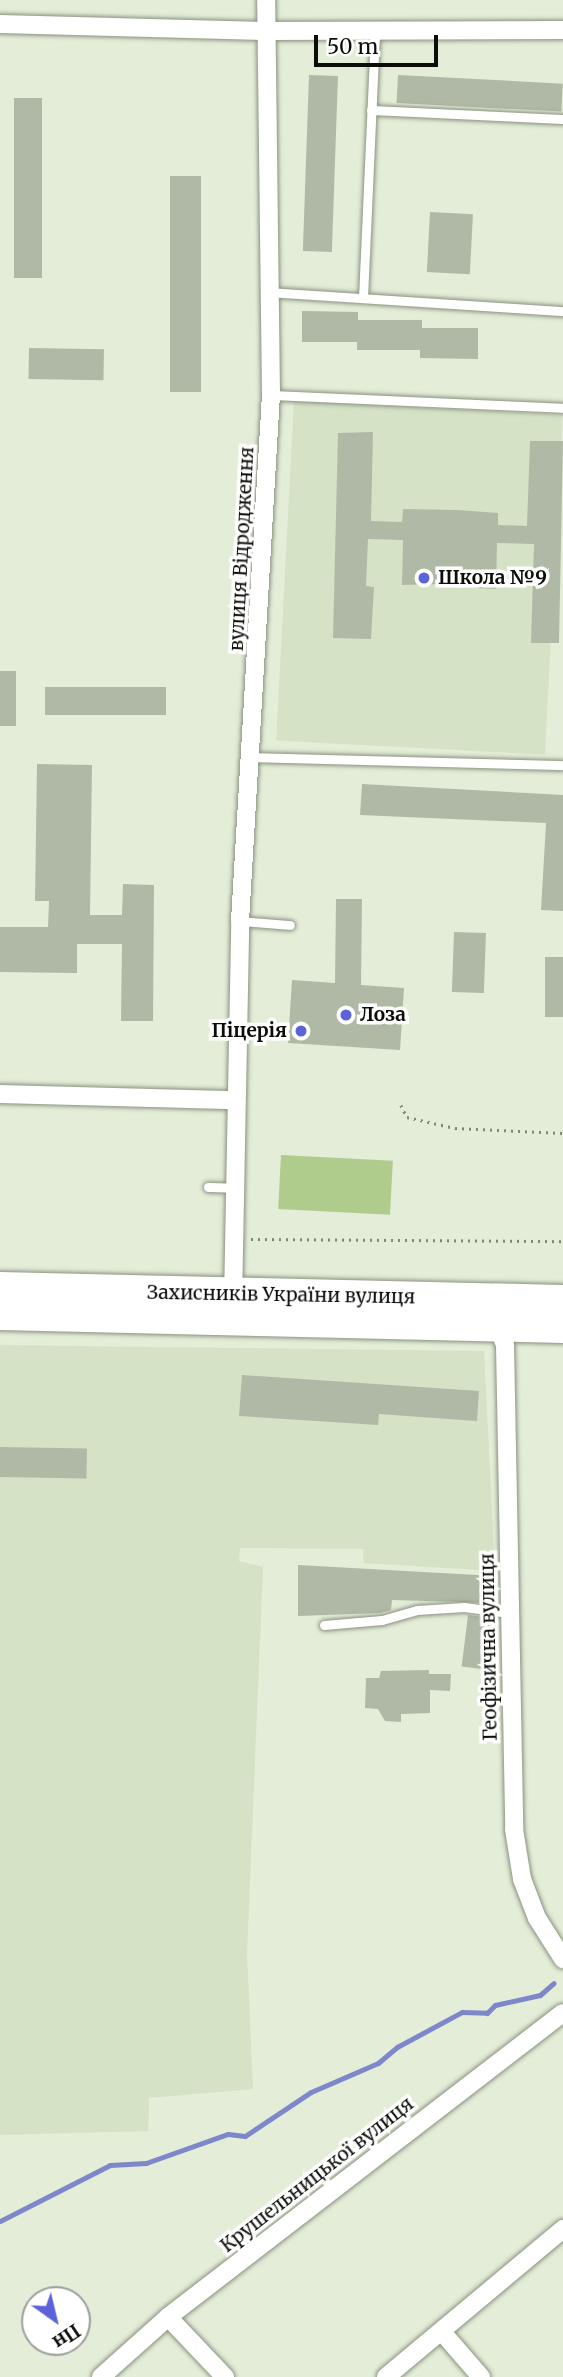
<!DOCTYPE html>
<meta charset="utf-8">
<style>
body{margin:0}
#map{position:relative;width:563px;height:2377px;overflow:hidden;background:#e3edd8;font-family:Merriweather,serif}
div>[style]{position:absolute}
.built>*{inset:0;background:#d5e2c6;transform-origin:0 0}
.green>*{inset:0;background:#afcc8d;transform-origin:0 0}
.stream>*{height:5px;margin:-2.5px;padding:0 2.5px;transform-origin:2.5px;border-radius:2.5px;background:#7d87c9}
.building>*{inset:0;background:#b0b9a5;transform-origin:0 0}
.path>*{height:2.5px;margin-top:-1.25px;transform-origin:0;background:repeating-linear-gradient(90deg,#808778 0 2px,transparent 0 7px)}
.roads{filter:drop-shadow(0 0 2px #89927f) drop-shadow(0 0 2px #89927f)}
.lane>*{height:9px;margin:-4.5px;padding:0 4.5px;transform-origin:4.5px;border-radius:4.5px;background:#fff}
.street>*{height:18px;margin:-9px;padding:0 9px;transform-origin:9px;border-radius:9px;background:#fff}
.highway>*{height:32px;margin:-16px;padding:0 16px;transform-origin:16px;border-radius:16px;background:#fff}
.dots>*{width:19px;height:19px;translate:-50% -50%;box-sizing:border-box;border:4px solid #fff;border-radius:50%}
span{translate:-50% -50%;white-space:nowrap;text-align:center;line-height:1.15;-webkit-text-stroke:7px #fff;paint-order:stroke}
.street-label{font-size:19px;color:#0b0e08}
.poi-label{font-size:19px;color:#0b0e08;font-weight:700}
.left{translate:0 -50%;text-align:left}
.right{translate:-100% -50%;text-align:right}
.north{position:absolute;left:21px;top:2286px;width:70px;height:70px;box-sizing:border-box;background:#fff;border:2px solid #9d9f9c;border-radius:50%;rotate:146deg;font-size:19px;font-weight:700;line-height:28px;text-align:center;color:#0b0e08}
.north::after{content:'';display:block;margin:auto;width:24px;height:32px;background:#5c62da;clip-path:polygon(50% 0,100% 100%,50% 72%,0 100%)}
.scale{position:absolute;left:314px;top:35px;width:124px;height:32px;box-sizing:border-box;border:4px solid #0b0e08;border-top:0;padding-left:9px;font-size:21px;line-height:24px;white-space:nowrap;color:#0b0e08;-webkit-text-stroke:5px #fff;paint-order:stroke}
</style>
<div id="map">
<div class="built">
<div style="left:294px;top:401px;width:269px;height:340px;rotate:3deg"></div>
<div style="clip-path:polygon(0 1345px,484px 1351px,495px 1571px,364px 1563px,363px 1549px,240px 1548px,239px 1561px,263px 1567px,247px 1953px,253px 2089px,149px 2098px,148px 2131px,0 2135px)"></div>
</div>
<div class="green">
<div style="left:281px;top:1155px;width:112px;height:54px;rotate:3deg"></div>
</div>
<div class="stream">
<div style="left:0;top:2221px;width:123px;rotate:-27deg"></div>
<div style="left:110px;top:2165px;width:36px;rotate:-3deg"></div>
<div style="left:146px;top:2163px;width:87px;rotate:-19.5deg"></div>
<div style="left:228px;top:2134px;width:17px;rotate:7deg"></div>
<div style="left:245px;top:2136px;width:79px;rotate:-33.7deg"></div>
<div style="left:311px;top:2092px;width:73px;rotate:-23.4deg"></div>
<div style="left:378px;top:2063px;width:25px;rotate:-40deg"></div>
<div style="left:397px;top:2047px;width:74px;rotate:-28.3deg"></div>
<div style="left:462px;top:2012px;width:25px;rotate:2deg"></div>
<div style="left:487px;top:2013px;width:11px;rotate:-45deg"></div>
<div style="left:495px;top:2005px;width:46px;rotate:-12.5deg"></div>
<div style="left:540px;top:1995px;width:18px;rotate:-41deg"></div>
</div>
<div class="building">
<div style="left:309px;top:75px;width:29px;height:176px;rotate:2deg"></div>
<div style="left:398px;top:75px;width:165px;height:28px;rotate:3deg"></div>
<div style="left:14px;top:98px;width:28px;height:180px"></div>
<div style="left:170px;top:176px;width:31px;height:216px"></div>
<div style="left:430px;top:212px;width:43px;height:60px;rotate:3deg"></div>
<div style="clip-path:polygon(302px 311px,358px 312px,358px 320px,422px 320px,422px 328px,478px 328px,478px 359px,420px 358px,420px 350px,357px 350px,357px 342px,302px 342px)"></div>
<div style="left:29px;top:348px;width:75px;height:31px;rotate:1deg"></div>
<div style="clip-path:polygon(373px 432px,371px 521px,402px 522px,403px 509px,457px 510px,498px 513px,498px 525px,527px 526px,530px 441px,563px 441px,559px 643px,531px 643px,534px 544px,497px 543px,496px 589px,478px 588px,478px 583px,402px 585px,403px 540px,368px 539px,366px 586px,374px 587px,371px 639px,333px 638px,338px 433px)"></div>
<div style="left:0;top:671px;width:16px;height:55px"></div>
<div style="left:45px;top:687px;width:121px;height:28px"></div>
<div style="clip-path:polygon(37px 764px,92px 765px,90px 915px,122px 915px,123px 884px,154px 885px,153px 1021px,121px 1021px,122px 944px,77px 944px,77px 973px,0 972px,0 927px,48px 927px,49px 901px,35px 901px)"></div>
<div style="clip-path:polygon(362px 784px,563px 795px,563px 911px,541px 910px,546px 823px,360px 815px)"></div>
<div style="clip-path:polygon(336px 899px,362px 899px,361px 985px,404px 988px,400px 1050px,288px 1043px,292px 980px,335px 983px)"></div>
<div style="left:454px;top:932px;width:32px;height:60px;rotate:2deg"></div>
<div style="left:545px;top:957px;width:18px;height:60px"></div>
<div style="clip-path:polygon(242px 1375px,479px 1391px,477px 1421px,379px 1414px,378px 1425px,239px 1416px)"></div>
<div style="left:0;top:1447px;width:87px;height:30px;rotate:1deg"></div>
<div style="clip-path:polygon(298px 1565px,495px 1576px,495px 1603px,392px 1600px,391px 1610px,381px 1613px,298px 1616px)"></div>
<div style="left:468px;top:1615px;width:26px;height:52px;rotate:7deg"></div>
<div style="clip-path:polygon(429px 1670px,429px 1674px,451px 1674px,450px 1691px,430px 1690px,430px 1713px,401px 1714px,401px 1722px,385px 1721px,378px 1709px,365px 1708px,366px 1678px,379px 1678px,381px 1671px)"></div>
</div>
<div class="path">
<div style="left:401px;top:1105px;width:13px;rotate:63deg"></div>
<div style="left:407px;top:1117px;width:49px;rotate:12.9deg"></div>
<div style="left:455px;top:1128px;width:108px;rotate:2.7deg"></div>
<div style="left:251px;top:1239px;width:312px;rotate:0.4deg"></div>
</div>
<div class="roads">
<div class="lane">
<div style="left:371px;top:110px;width:192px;rotate:2.7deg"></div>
<div style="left:268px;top:292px;width:296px;rotate:3.7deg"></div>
<div style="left:363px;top:298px;width:268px;rotate:-87.4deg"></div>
<div style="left:271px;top:395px;width:292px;rotate:2.5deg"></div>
<div style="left:252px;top:757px;width:311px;rotate:1.5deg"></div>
<div style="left:240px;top:921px;width:50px;rotate:4.6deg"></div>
<div style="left:208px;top:1187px;width:27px;rotate:2deg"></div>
<div style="left:324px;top:1625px;width:58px;rotate:-4.9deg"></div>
<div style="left:382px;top:1620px;width:36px;rotate:-16deg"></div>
<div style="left:417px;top:1610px;width:47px;rotate:-3.7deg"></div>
<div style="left:464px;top:1607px;width:46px;rotate:7.4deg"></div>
</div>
<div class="street">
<div style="left:0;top:24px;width:264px;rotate:1.5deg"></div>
<div style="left:264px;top:31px;width:299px;rotate:-0.2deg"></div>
<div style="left:0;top:1094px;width:236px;rotate:1.5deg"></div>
<div style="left:233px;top:1301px;width:380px;rotate:-88.9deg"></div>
<div style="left:240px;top:921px;width:527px;rotate:-86.63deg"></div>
<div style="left:271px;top:395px;width:395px;rotate:-90.7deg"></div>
<div style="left:497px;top:1325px;width:22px;rotate:68deg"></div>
<div style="left:505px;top:1345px;width:484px;rotate:88.9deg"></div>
<div style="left:514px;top:1829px;width:51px;rotate:80.9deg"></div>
<div style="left:522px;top:1879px;width:42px;rotate:69deg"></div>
<div style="left:537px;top:1918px;width:49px;rotate:57.6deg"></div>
<div style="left:168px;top:2317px;width:83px;rotate:46.5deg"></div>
<div style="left:442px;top:2332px;width:60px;rotate:49.1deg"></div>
<div style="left:101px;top:2377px;width:90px;rotate:-41.8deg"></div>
<div style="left:168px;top:2317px;width:498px;rotate:-37.6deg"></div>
<div style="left:386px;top:2377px;width:231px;rotate:-39.9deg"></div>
</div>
<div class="highway">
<div style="left:0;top:1288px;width:563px;rotate:1.32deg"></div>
<div style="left:0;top:1314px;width:563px;rotate:1.32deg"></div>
</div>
</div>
<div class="dots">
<div style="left:424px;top:578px;background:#5c62da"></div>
<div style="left:346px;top:1015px;background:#5c62da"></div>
<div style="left:301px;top:1031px;background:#5c62da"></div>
</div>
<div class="street-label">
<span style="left:242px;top:549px;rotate:-87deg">вулиця Відродження</span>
<span style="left:281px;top:1295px;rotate:1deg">Захисників України вулиця</span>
<span style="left:489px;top:1647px;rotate:-91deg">Геофізична вулиця</span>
<span style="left:317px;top:2175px;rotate:-38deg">Крушельницької вулиця</span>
</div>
<div class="poi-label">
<span class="left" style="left:438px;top:578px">Школа №9</span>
<span class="left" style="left:360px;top:1015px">Лоза</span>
<span class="right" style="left:287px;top:1031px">Піцерія</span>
</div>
<div class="north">Пн</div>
<div class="scale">50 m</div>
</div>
